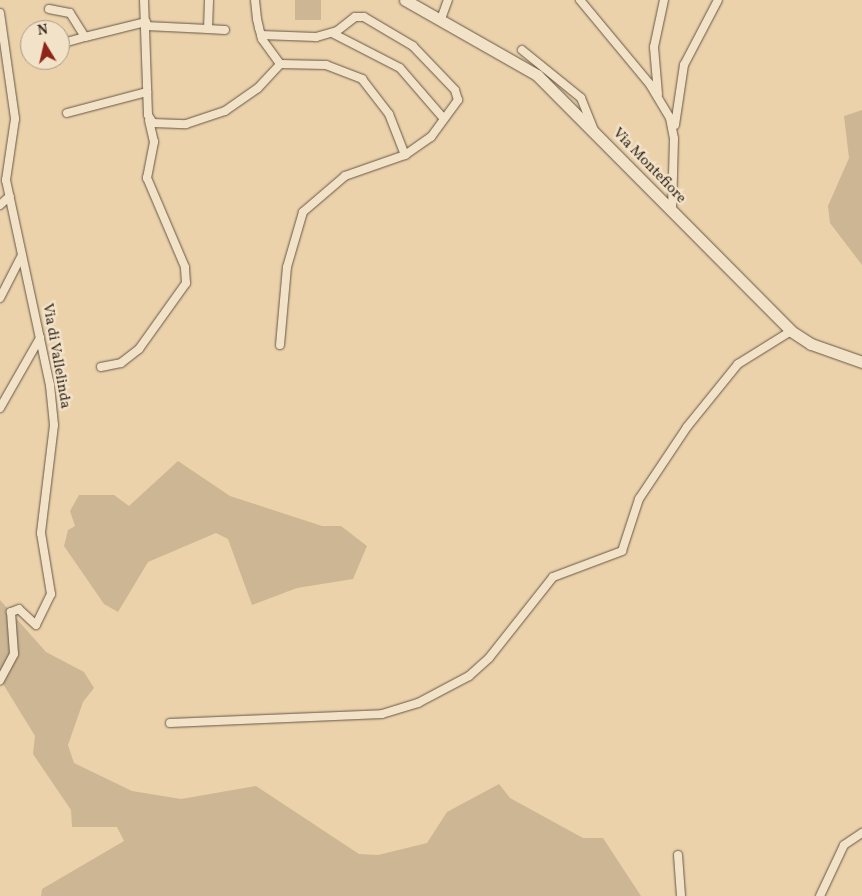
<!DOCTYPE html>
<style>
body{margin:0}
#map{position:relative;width:862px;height:896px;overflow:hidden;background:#ebd2ab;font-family:Vollkorn,serif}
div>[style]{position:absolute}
.green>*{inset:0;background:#cdb694;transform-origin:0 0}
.roads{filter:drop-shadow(0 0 1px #665746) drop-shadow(0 0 1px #665746)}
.minor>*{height:8px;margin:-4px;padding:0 4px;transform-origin:4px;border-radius:4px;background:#f2e2c8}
.secondary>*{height:11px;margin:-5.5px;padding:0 5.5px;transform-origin:5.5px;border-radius:5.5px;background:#f2e2c8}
span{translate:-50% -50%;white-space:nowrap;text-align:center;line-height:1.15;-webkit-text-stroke:5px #f2e2c8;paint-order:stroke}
.street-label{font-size:15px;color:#3a2e24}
.north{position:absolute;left:20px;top:20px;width:50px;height:50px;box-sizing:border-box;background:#f2e2c8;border:1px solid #a89a86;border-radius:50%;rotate:351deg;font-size:14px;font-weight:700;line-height:20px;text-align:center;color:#3a2e24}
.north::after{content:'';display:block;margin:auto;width:18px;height:22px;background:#8f2418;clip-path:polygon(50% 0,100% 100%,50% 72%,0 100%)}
</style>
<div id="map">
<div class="green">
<div style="left:295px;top:0;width:26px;height:20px"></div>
<div style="clip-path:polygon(862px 110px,862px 265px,830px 223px,828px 206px,849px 158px,844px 116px)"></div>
<div style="clip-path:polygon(178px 461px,230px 496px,322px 526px,341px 526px,367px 546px,353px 579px,297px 588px,252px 605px,228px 539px,216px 533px,148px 562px,118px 612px,104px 604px,64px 546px,68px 530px,75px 526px,70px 511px,79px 495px,114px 495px,129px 506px)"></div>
<div style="clip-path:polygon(0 600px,46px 652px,84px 672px,94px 688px,83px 702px,68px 745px,74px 763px,132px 791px,181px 799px,256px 786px,359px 854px,378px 855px,427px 843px,447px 812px,499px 784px,510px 798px,583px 838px,603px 838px,641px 896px,41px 896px,42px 889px,124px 841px,117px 827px,72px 827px,71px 810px,33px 754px,35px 736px,0 679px)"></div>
</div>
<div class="roads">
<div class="minor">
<div style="left:144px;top:0;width:115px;rotate:88deg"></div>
<div style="left:148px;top:115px;width:9px;rotate:58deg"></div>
<div style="left:153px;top:123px;width:33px;rotate:2deg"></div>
<div style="left:186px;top:124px;width:41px;rotate:-18.4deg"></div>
<div style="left:225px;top:111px;width:40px;rotate:-34.9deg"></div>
<div style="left:258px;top:88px;width:33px;rotate:-47deg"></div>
<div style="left:255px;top:0;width:19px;rotate:84deg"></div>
<div style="left:257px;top:19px;width:9px;rotate:77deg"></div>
<div style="left:259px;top:28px;width:7px;rotate:74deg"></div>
<div style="left:261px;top:35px;width:4px;rotate:76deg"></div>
<div style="left:262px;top:39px;width:31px;rotate:54deg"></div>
<div style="left:280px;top:64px;width:46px;rotate:1.2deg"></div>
<div style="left:326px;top:65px;width:39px;rotate:21deg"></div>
<div style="left:362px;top:79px;width:44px;rotate:52.4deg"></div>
<div style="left:389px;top:114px;width:44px;rotate:68.7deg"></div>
<div style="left:405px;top:155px;width:32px;rotate:-35deg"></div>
<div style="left:431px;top:137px;width:46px;rotate:-53.9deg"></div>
<div style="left:458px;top:100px;width:10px;rotate:-107deg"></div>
<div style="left:455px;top:90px;width:61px;rotate:-133.7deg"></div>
<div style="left:413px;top:46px;width:57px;rotate:-149.4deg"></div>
<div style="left:364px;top:17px;width:9px;rotate:180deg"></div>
<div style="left:355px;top:17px;width:23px;rotate:142deg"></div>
<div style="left:337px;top:31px;width:22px;rotate:164deg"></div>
<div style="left:316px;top:37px;width:55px;rotate:-177.9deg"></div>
<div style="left:580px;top:0;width:108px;rotate:50.3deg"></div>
<div style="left:649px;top:83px;width:41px;rotate:59deg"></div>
<div style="left:670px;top:118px;width:21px;rotate:79deg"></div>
<div style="left:674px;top:139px;width:72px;rotate:91.6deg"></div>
<div style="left:49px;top:9px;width:21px;rotate:11deg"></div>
<div style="left:70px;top:13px;width:28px;rotate:58deg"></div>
<div style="left:85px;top:37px;width:63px;rotate:-13.8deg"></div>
<div style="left:0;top:13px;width:107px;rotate:81.9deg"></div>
<div style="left:15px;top:119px;width:62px;rotate:98.4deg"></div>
<div style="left:6px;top:180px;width:210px;rotate:77.9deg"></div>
<div style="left:50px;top:385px;width:40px;rotate:84.3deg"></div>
<div style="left:54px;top:425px;width:109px;rotate:96.9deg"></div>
<div style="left:41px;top:533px;width:62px;rotate:80.7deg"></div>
<div style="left:51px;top:594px;width:34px;rotate:116deg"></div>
<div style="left:36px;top:625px;width:23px;rotate:-137deg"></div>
<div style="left:19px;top:609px;width:9px;rotate:159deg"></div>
<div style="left:11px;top:612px;width:42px;rotate:85.9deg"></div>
<div style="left:14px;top:654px;width:30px;rotate:118deg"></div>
<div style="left:441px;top:19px;width:20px;rotate:-70deg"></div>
<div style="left:146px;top:26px;width:62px;rotate:2.8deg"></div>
<div style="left:208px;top:29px;width:29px;rotate:-88deg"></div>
<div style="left:208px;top:29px;width:17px;rotate:3deg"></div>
<div style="left:332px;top:33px;width:76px;rotate:27.2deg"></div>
<div style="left:400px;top:68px;width:67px;rotate:49.2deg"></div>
<div style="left:60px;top:44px;width:26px;rotate:-16deg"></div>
<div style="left:522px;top:50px;width:76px;rotate:39.1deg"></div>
<div style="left:581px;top:98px;width:35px;rotate:68deg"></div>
<div style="left:658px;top:94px;width:47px;rotate:-94.9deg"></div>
<div style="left:654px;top:47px;width:48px;rotate:-78deg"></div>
<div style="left:67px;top:113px;width:83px;rotate:-14.7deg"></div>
<div style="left:675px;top:125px;width:61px;rotate:-81.5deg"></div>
<div style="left:684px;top:65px;width:73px;rotate:-62.4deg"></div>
<div style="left:0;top:205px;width:13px;rotate:-42deg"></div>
<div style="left:0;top:298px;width:48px;rotate:-62.9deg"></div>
<div style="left:280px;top:345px;width:78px;rotate:-84.9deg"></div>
<div style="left:287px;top:267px;width:57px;rotate:-73.8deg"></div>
<div style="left:303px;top:212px;width:55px;rotate:-40.6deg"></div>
<div style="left:345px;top:176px;width:64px;rotate:-19.3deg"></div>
<div style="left:101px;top:367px;width:20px;rotate:-11deg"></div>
<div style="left:121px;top:363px;width:23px;rotate:-38deg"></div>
<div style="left:139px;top:349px;width:81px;rotate:-54.5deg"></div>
<div style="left:186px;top:283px;width:16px;rotate:-94deg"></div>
<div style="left:185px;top:267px;width:97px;rotate:-113.1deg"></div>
<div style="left:147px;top:178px;width:37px;rotate:-79deg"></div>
<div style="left:154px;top:142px;width:22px;rotate:-103deg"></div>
<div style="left:0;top:408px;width:81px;rotate:-60.3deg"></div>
<div style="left:170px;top:723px;width:212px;rotate:-2.4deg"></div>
<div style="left:382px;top:714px;width:38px;rotate:-17deg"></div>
<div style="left:418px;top:703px;width:58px;rotate:-27.9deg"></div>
<div style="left:469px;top:676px;width:27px;rotate:-42deg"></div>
<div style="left:489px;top:658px;width:103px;rotate:-51.7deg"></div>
<div style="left:553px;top:577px;width:74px;rotate:-20.6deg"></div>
<div style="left:622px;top:551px;width:55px;rotate:-71.9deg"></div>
<div style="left:639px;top:499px;width:87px;rotate:-56.3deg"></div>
<div style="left:687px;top:427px;width:81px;rotate:-51deg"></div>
<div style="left:738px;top:364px;width:62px;rotate:-31.9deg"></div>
<div style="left:678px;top:855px;width:41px;rotate:85.8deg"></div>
<div style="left:820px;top:896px;width:56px;rotate:-64.8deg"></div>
<div style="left:844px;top:845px;width:22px;rotate:-34deg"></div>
</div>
<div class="secondary">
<div style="left:405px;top:0;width:152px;rotate:29.6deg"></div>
<div style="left:537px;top:75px;width:361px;rotate:45.2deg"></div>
<div style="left:791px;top:331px;width:24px;rotate:33deg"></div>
<div style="left:811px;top:344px;width:54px;rotate:19.4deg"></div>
</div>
</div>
<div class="street-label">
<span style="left:649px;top:166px;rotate:46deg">Via Montefiore</span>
<span style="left:56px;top:356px;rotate:80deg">Via di Vallelinda</span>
</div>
<div class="north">N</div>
</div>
